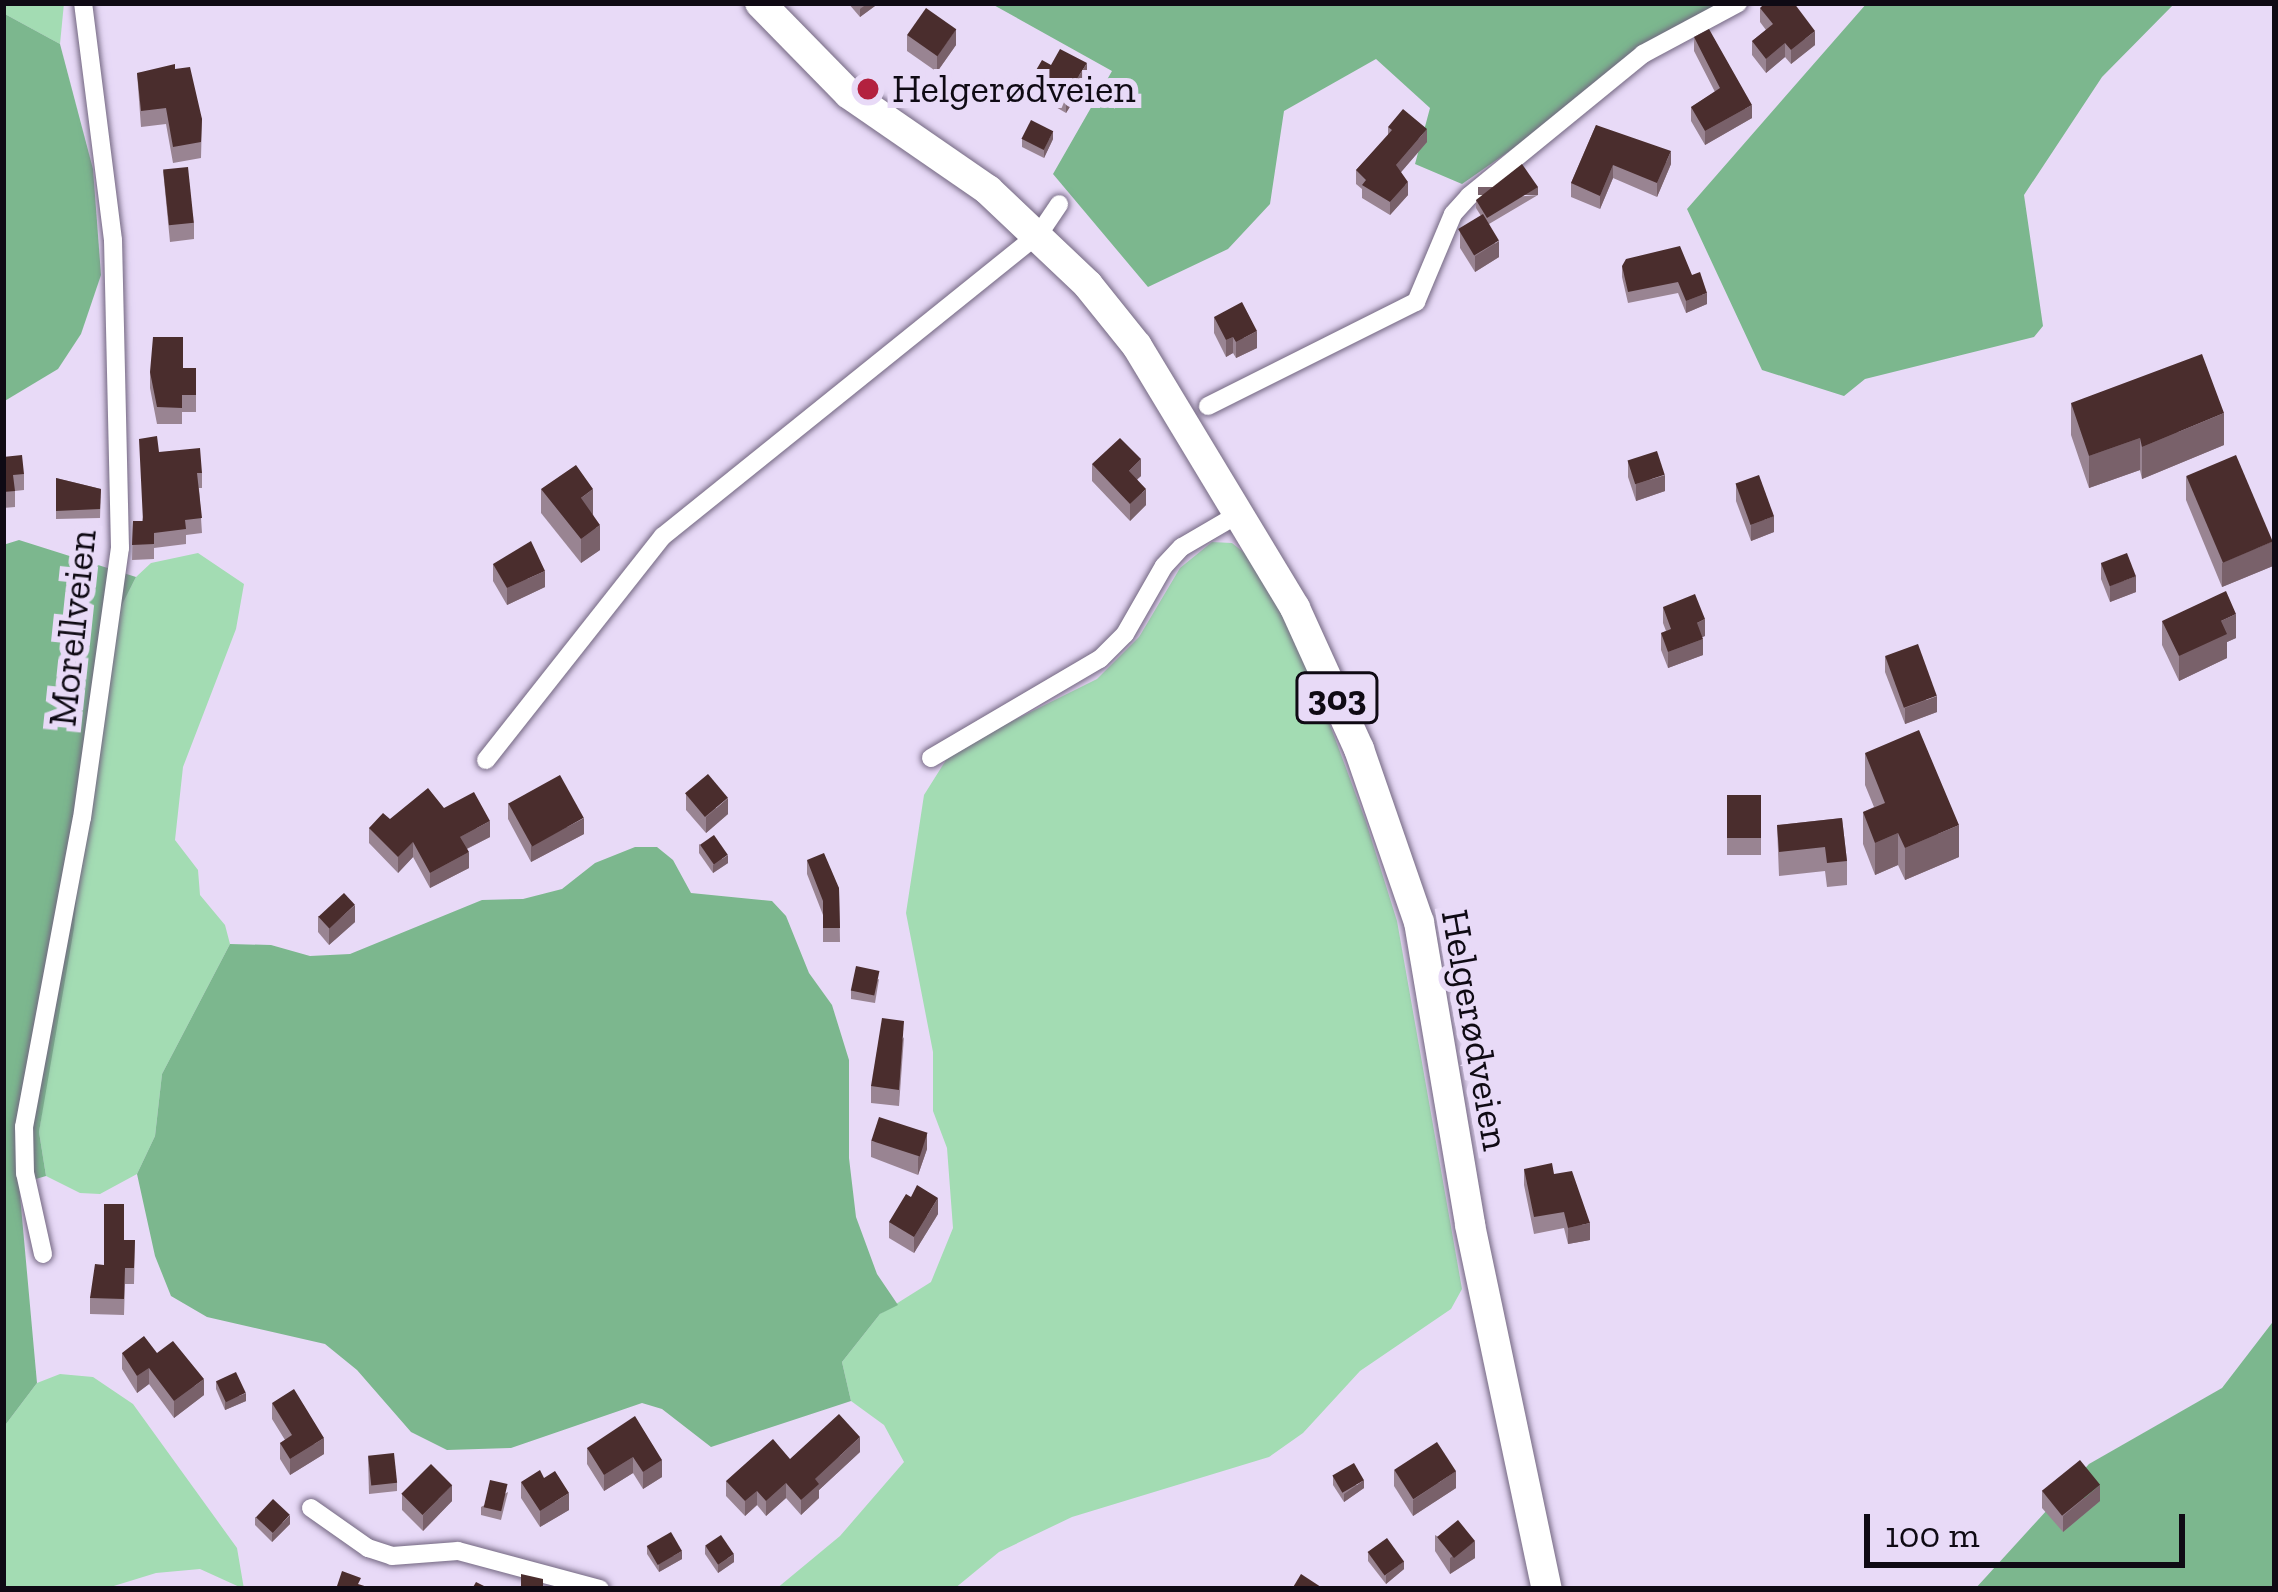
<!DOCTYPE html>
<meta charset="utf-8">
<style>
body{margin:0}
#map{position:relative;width:2278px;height:1592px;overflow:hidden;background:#e8daf7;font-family:"Zilla Slab",serif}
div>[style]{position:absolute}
.green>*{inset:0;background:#a3dcb3}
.forest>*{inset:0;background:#7cb78e}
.roads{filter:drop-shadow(0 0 3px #726680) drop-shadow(0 0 3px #726680)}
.minor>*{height:18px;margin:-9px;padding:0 9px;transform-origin:9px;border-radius:9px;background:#fff}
.primary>*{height:30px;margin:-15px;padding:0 15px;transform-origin:15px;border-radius:15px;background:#fff}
.wall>*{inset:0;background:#998492;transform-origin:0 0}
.shaded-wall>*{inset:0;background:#79616a;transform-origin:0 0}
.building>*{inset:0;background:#4a2d2d;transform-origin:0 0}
.dots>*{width:33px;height:33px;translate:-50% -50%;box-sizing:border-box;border:6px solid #e8daf7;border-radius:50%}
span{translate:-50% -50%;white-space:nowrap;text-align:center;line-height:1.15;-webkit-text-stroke:12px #e8daf7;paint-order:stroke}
.shield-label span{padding:3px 9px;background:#e8daf7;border:3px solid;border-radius:9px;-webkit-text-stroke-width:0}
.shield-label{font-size:36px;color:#0f0a14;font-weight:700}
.poi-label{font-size:39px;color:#0f0a14}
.left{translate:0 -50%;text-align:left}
.street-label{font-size:39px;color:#0f0a14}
.frame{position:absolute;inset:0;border:6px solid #0f0a14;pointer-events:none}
.scale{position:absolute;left:1864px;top:1514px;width:321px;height:54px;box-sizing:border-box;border:6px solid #0f0a14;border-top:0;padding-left:15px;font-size:36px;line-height:42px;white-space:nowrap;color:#0f0a14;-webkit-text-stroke:9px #e8daf7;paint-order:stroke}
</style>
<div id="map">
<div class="green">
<div style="clip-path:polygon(3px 3px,64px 3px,60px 44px,3px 13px)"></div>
<div style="clip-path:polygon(1212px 542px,1232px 543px,1247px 555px,1300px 644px,1366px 822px,1397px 921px,1462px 1289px,1451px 1309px,1360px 1371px,1303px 1433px,1269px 1457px,1072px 1517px,999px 1552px,954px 1589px,776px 1589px,840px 1536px,904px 1462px,884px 1425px,851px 1401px,842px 1362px,880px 1314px,931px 1282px,953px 1228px,947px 1148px,933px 1111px,933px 1052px,906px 913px,924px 795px,946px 760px,978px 738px,1097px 679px,1139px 637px,1180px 568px)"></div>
<div style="clip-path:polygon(198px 553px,244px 584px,236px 629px,183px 767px,175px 840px,198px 870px,200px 895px,225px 925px,230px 944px,162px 1074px,155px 1136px,137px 1174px,100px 1194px,80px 1193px,46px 1176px,39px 1132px,116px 617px,136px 577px,151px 563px)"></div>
<div style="clip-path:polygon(60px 1374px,93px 1377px,133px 1404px,237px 1548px,244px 1589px,200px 1569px,156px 1573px,104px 1589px,3px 1589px,3px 1428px,37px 1383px)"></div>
</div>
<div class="forest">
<div style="clip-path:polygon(990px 3px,1723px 3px,1462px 184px,1415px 164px,1430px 108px,1376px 59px,1284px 111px,1270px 204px,1228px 249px,1148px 287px,1053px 174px,1112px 71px)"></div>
<div style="clip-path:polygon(1867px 3px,2175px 3px,2102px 77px,2024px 195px,2043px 326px,2034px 337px,1865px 379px,1844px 396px,1762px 370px,1687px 209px)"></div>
<div style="clip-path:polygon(3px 13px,60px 44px,93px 169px,101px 275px,81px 334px,58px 369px,3px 402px)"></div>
<div style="clip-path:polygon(19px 540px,136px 577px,116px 617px,83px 823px,74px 928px,39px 1132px,46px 1176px,19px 1184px,37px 1383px,3px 1428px,3px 545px)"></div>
<div style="clip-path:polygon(635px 847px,657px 847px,673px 860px,691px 893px,772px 901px,786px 916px,809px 973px,832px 1005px,849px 1060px,849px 1158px,856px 1217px,877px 1274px,898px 1305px,880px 1314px,842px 1362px,851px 1401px,711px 1447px,662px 1409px,642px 1403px,511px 1448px,447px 1450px,411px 1432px,357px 1370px,325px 1344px,207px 1317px,171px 1296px,155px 1256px,137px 1174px,155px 1136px,162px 1074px,230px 944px,271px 945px,310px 956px,350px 954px,482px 900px,523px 899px,562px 889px,595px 863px)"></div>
<div style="clip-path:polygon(2275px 1319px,2275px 1589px,1975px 1589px,2089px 1464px,2222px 1388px)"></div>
</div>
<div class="roads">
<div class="minor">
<div style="left:1208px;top:406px;width:233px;rotate:-26.6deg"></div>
<div style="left:1416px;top:302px;width:95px;rotate:-67.2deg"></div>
<div style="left:1453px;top:214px;width:24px;rotate:-48deg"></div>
<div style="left:1469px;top:196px;width:225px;rotate:-39.2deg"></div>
<div style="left:1643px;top:54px;width:108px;rotate:-28.2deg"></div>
<div style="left:931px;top:758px;width:196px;rotate:-30.4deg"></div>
<div style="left:1100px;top:659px;width:35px;rotate:-45deg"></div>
<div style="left:1125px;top:634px;width:78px;rotate:-60.2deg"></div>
<div style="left:1164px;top:566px;width:26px;rotate:-47deg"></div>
<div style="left:1182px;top:547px;width:69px;rotate:-30.3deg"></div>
<div style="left:486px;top:760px;width:285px;rotate:-51.7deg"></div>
<div style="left:663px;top:536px;width:482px;rotate:-38.8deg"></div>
<div style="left:1039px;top:234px;width:36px;rotate:-56deg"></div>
<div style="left:43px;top:1254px;width:83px;rotate:-102.5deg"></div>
<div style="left:25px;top:1173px;width:46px;rotate:-91.2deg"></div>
<div style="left:24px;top:1127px;width:314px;rotate:-79.4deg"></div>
<div style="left:82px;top:818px;width:273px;rotate:-82deg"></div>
<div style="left:120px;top:548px;width:308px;rotate:-91.3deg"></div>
<div style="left:113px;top:240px;width:239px;rotate:-97.2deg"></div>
<div style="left:311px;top:1508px;width:70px;rotate:35.1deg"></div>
<div style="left:368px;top:1548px;width:25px;rotate:18deg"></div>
<div style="left:392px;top:1556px;width:66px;rotate:-4.3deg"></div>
<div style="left:458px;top:1551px;width:147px;rotate:15deg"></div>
</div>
<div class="primary">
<div style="left:760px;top:3px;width:127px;rotate:45.6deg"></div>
<div style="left:849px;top:94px;width:169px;rotate:34.6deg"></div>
<div style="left:988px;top:190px;width:138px;rotate:43.5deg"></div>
<div style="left:1088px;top:285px;width:78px;rotate:51.2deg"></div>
<div style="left:1137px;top:346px;width:306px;rotate:58.9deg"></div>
<div style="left:1295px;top:608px;width:155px;rotate:65.6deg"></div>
<div style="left:1359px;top:749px;width:183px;rotate:70.9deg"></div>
<div style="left:1419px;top:922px;width:307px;rotate:80.4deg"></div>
<div style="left:1470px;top:1225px;width:372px;rotate:78.1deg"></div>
</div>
</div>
<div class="wall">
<div style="clip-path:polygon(848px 3px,879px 3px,860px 17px)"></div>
<div style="clip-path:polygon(1760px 8px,1815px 45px,1791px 64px,1785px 57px,1766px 73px,1752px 55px,1752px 41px,1766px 30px,1760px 22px)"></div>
<div style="clip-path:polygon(907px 35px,956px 45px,937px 72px,907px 51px)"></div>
<div style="clip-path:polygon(1694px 37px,1752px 118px,1705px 145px,1691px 121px,1691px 107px,1715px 92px,1694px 51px)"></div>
<div style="clip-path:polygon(1051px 65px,1087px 79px,1066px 113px,1032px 93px,1032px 77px)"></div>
<div style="clip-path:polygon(175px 69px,202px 119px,201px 158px,173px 163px,166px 124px,141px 127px,137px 73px)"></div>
<div style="clip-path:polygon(1596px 125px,1671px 164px,1657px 197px,1613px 178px,1600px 209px,1571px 197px,1571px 183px)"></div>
<div style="clip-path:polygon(1388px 127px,1427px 142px,1401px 172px,1408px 195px,1390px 215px,1362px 198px,1362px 189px,1356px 184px,1356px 170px,1388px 136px)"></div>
<div style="clip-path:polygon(1022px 139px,1053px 139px,1044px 158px,1022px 147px)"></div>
<div style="clip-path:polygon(163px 170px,194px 223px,194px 239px,170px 242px)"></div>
<div style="clip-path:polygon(1538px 195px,1489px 224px,1499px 257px,1475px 272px,1460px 248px,1460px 231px,1481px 216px,1476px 208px,1476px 200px)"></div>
<div style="clip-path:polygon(1622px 266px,1692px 275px,1707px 304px,1686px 313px,1678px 293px,1628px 303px,1622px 277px)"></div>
<div style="clip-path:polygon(1214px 317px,1257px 348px,1236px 358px,1233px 353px,1226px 357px,1214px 333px)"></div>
<div style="clip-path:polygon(183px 368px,196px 368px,196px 412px,182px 412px,182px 424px,157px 424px,150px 388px,150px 372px)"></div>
<div style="clip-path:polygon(2071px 403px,2224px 445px,2142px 479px,2140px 470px,2089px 488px,2071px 435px)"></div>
<div style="clip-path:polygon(159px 452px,202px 473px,202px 488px,199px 488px,202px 533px,186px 535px,186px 544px,154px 548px,154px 559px,132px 560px,133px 521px,142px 521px)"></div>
<div style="clip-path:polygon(3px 457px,24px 474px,24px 490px,15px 491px,15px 507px,3px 508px)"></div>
<div style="clip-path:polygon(1628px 461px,1665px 491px,1636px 501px,1628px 477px)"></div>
<div style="clip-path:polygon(1092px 464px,1141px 476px,1137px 479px,1146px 505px,1130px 521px,1092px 481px)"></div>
<div style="clip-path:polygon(2186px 476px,2273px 566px,2222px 587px,2186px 500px)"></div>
<div style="clip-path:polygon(56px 478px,101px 489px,100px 518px,56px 519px)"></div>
<div style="clip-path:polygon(1736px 484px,1774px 532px,1751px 541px,1736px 501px)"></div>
<div style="clip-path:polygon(541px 489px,593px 514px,600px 550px,581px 563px,541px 513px)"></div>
<div style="clip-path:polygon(2101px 563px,2136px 592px,2110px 602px,2101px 579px)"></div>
<div style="clip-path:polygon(493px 564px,545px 587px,507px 605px,493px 581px)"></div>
<div style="clip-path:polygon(1663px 607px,1705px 636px,1702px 637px,1703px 655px,1668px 668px,1661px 650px,1661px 633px,1666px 631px,1663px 623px)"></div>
<div style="clip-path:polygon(2162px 621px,2236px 638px,2227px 642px,2227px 658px,2179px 681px,2162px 645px)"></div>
<div style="clip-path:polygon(1885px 656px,1937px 712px,1905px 724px,1885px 672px)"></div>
<div style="clip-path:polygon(1865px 753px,1959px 857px,1905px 880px,1898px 865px,1875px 875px,1863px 844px,1863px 812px,1874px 807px,1865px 785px)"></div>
<div style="clip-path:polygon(686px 794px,728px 814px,706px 833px,686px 810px)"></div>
<div style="left:1727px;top:795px;width:34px;height:60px"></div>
<div style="clip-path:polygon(508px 803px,584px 834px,531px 862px,508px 819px)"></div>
<div style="clip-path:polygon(444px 808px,490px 837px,467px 849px,469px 868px,430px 888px,413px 857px,398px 873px,369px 843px,369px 828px,390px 819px)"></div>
<div style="clip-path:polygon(1842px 818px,1847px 861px,1847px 885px,1827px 887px,1825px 871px,1779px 876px,1777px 825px)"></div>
<div style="clip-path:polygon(699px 844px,728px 863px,713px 873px,699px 853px)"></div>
<div style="clip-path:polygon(807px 860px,839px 888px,840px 942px,823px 942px,823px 915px,807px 874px)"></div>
<div style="clip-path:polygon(318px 916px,355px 922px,329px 945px,318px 932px)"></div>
<div style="clip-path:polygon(879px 979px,875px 1003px,851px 999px,851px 990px)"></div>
<div style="clip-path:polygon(904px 1037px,899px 1106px,871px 1103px,871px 1086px)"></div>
<div style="clip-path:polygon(871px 1141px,927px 1149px,918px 1175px,871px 1157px)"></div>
<div style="clip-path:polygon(1524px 1169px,1554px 1174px,1590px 1240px,1568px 1244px,1564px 1228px,1534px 1234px,1524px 1185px)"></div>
<div style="clip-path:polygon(938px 1214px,914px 1253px,889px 1238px,889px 1222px)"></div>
<div style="clip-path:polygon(124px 1240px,135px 1240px,134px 1284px,125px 1284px,124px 1315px,90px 1314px,90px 1298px,104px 1265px)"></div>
<div style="clip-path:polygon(122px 1353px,157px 1353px,204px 1395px,174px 1418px,149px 1384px,137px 1393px,122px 1369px)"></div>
<div style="clip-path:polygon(216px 1381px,246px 1401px,225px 1410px,216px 1389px)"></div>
<div style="clip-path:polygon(272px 1403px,324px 1454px,290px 1475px,280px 1459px,280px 1443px,285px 1440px,272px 1419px)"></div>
<div style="clip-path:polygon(587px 1448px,662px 1460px,662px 1477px,643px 1489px,633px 1473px,604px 1491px,587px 1464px)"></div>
<div style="clip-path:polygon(860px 1452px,819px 1490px,819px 1498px,801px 1515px,786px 1498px,766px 1516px,757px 1505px,745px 1516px,726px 1496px,726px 1481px)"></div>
<div style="clip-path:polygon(368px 1456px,397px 1483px,397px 1491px,369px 1494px)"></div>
<div style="clip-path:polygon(1394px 1470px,1456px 1488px,1413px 1516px,1394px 1486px)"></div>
<div style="clip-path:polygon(1333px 1476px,1364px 1488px,1344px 1502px,1333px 1485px)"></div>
<div style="clip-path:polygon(521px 1482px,569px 1510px,540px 1527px,521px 1498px)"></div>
<div style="clip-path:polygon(2042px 1491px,2100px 1501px,2063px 1532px,2042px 1508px)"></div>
<div style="clip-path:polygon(508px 1492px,501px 1520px,481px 1515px,481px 1507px)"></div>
<div style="clip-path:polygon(402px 1494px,452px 1501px,423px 1531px,402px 1510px)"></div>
<div style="clip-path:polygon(255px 1517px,290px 1524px,272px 1542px,255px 1525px)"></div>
<div style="clip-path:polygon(1435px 1535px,1475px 1558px,1450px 1574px,1435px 1551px)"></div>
<div style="clip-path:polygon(647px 1546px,682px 1559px,659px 1572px,647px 1554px)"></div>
<div style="clip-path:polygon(705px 1546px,734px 1562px,718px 1573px,705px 1554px)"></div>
<div style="clip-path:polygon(1368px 1553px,1404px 1569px,1386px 1584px,1368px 1561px)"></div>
</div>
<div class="shaded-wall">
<div style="clip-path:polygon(868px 3px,879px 3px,860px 17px,860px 9px)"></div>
<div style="clip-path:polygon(956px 29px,956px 45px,937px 72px,937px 56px)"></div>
<div style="clip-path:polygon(1815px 31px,1815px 45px,1791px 64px,1791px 50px)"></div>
<div style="clip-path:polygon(1785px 43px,1785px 57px,1766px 73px,1766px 59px)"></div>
<div style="clip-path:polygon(1087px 63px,1087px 79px,1066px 113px,1066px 96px)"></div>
<div style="clip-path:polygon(1752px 105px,1752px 118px,1705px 145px,1705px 131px)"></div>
<div style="clip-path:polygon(1427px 129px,1427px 142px,1396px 178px,1396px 165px)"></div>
<div style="clip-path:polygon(1053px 131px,1053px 139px,1044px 158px,1044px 149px)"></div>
<div style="clip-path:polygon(1671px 151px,1671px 164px,1657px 197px,1657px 183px)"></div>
<div style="clip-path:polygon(1613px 165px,1613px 178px,1600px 209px,1600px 196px)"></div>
<div style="clip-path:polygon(1408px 182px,1408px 195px,1390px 215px,1390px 202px)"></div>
<div style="left:1538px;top:187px;width:8px;height:60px;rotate:90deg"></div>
<div style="clip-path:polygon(1499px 241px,1499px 257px,1475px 272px,1475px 256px)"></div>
<div style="clip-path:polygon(1707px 293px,1707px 304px,1686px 313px,1686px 301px)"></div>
<div style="clip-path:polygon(1257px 331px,1257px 348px,1236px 358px,1236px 342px)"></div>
<div style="clip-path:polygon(1233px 337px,1233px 353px,1226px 357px,1226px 340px)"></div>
<div style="clip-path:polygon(2224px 413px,2224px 445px,2142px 479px,2142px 447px)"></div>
<div style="clip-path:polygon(2140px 438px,2140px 470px,2089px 488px,2089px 456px)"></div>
<div style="clip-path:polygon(1141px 459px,1141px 476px,1129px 487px,1129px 471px)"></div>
<div style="clip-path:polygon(1665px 475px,1665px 491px,1636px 501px,1636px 484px)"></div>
<div style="clip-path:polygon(593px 489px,593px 514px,581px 522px,581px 498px)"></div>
<div style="clip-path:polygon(1146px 489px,1146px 505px,1130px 521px,1130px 504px)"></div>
<div style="clip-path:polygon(1774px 516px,1774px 532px,1751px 541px,1751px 525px)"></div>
<div style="clip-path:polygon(600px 525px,600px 550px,581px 563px,581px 539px)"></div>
<div style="clip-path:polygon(2273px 541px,2273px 566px,2222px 587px,2222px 563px)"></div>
<div style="clip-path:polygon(545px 571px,545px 587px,507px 605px,507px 588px)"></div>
<div style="clip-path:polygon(2136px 576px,2136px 592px,2110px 602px,2110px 586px)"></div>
<div style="clip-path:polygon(2236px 614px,2236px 638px,2227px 642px,2227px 658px,2179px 681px,2179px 656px,2221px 621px)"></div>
<div style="clip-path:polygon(1705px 619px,1705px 636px,1697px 639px,1697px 623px)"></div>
<div style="clip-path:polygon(1703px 639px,1703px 655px,1668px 668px,1668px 652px)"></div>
<div style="clip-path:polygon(1937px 696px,1937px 712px,1905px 724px,1905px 708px)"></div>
<div style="clip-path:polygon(728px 798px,728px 814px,706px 833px,706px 817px)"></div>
<div style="clip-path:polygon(584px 818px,584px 834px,531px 862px,531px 846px)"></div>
<div style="clip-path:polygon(490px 821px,490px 837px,460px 852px,460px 837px)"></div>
<div style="clip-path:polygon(1959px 825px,1959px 857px,1905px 880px,1905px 848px)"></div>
<div style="clip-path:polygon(1898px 833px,1898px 865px,1875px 875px,1875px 843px)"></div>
<div style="clip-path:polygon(413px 842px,413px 857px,398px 873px,398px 857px)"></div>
<div style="clip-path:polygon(469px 852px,469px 868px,430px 888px,430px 873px)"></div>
<div style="clip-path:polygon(728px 855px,728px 863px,713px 873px,713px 865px)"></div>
<div style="clip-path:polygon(355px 905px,355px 922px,329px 945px,329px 928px)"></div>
<div style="clip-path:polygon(927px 1133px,927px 1149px,918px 1175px,918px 1158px)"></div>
<div style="clip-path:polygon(938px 1198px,938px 1214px,914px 1253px,914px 1237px)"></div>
<div style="clip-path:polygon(1590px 1223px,1590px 1240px,1568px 1244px,1568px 1228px)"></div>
<div style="clip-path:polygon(149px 1368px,149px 1384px,137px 1393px,137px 1376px)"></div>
<div style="clip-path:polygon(204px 1379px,204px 1395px,174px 1418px,174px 1401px)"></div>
<div style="clip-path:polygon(246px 1393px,246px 1401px,225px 1410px,225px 1402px)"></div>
<div style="clip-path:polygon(860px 1437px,860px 1452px,819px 1490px,819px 1498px,801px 1515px,801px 1500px,815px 1479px)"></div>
<div style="clip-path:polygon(324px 1438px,324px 1454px,290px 1475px,290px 1459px)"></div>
<div style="clip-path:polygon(633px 1457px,633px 1473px,604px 1491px,604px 1475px)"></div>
<div style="clip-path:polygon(662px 1460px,662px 1477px,643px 1489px,643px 1472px)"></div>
<div style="clip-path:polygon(1456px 1471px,1456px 1488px,1413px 1516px,1413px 1500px)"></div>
<div style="clip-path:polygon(1364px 1480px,1364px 1488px,1344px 1502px,1344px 1494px)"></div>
<div style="clip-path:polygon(786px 1483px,786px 1498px,766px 1516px,766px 1501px)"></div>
<div style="clip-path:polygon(452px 1485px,452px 1501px,423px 1531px,423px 1515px)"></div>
<div style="clip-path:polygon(2100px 1485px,2100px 1501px,2063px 1532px,2063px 1516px)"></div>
<div style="clip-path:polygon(757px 1491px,757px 1505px,745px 1516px,745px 1501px)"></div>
<div style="clip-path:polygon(569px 1493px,569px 1510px,540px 1527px,540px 1511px)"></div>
<div style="clip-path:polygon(290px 1515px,290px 1524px,272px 1542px,272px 1534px)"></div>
<div style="clip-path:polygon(1475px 1541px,1475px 1558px,1450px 1574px,1450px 1558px)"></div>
<div style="clip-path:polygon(682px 1551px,682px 1559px,659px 1572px,659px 1564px)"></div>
<div style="clip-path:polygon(734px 1554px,734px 1562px,718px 1573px,718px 1565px)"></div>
<div style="clip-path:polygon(1404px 1561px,1404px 1569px,1386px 1584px,1386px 1575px)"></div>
</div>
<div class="building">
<div style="clip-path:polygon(1765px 3px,1794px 3px,1815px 31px,1791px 50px,1785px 43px,1766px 59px,1752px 41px,1773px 24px,1760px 8px)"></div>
<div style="left:926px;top:8px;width:37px;height:33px;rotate:35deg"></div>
<div style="clip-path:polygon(1709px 29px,1752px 105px,1705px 131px,1691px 107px,1720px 88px,1694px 37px)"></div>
<div style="clip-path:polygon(1060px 49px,1087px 63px,1066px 96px,1032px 77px,1042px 60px,1051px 65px)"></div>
<div style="clip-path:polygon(175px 64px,175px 69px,190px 67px,202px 119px,201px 142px,173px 147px,166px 108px,141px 111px,137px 73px)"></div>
<div style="clip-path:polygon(1403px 109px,1427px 129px,1396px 165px,1408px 182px,1390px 202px,1362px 185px,1366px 180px,1356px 170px,1392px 130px,1388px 127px)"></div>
<div style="left:1031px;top:120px;width:25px;height:21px;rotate:27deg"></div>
<div style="clip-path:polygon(1596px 125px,1671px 151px,1657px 183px,1613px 165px,1600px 196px,1571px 183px)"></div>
<div style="clip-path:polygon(1522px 164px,1538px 187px,1487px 218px,1476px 200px)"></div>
<div style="left:188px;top:167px;width:56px;height:25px;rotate:84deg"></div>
<div style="left:1483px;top:214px;width:31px;height:29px;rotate:59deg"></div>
<div style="clip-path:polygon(1680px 246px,1692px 275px,1700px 272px,1707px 293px,1686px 301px,1678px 282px,1628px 292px,1622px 266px,1626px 259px)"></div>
<div style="clip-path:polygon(1242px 302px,1257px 331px,1236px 342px,1233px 337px,1226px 340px,1214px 317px)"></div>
<div style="clip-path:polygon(153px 337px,183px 337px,183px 368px,196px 368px,196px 395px,182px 395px,182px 408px,157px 407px,150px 372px)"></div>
<div style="clip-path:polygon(2202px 354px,2224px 413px,2142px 447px,2140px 438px,2089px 456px,2071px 403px)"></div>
<div style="clip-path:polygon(157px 436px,159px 452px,200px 448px,202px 473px,197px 473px,202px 518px,185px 520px,186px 529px,154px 533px,154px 544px,132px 545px,133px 521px,143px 521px,139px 439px)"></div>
<div style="clip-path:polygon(1120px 438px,1141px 459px,1129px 471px,1146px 489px,1130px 504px,1092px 464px)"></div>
<div style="left:1657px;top:451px;width:25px;height:31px;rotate:72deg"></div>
<div style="clip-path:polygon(22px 455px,24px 474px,13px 475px,15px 491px,3px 492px,3px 457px)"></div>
<div style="left:2236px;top:455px;width:94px;height:54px;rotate:67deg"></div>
<div style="clip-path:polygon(576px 465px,593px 489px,581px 498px,600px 525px,581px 539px,541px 489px)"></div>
<div style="left:1759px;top:475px;width:44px;height:25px;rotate:70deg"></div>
<div style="clip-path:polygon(56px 478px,101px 489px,100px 509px,56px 511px)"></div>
<div style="clip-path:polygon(531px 541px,545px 571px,507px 588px,493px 564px)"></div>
<div style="left:2127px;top:553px;width:25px;height:28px;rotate:69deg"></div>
<div style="clip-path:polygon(2226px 591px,2236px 614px,2221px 621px,2227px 634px,2179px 656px,2162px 621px)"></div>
<div style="clip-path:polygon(1695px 594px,1705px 619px,1697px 623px,1703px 639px,1668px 652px,1661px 633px,1671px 629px,1663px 607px)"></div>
<div style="left:1918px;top:644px;width:55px;height:35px;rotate:70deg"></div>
<div style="clip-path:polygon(1919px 730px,1959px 825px,1905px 848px,1898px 833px,1875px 843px,1863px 812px,1885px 803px,1865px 753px)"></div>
<div style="left:708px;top:774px;width:31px;height:30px;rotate:50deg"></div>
<div style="left:560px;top:775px;width:49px;height:59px;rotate:61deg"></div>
<div style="clip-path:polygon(428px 788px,444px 808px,474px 792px,490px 821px,460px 837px,469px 852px,430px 873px,413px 842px,398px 857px,369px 828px,383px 813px,390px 819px)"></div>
<div style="left:1727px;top:795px;width:34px;height:43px"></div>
<div style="clip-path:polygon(1842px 818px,1847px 861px,1827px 863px,1825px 847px,1779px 852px,1777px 825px)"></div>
<div style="left:714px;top:835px;width:24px;height:17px;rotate:55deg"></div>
<div style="clip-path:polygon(824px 853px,839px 888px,840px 928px,823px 928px,823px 901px,807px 860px)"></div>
<div style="left:344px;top:893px;width:16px;height:35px;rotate:47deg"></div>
<div style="left:856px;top:966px;width:24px;height:25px;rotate:12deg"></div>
<div style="clip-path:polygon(882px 1018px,904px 1021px,899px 1090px,871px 1086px)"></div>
<div style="left:879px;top:1117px;width:51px;height:25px;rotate:18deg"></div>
<div style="clip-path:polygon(1552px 1163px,1554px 1174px,1572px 1171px,1590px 1223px,1568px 1228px,1564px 1212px,1534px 1217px,1524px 1169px)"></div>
<div style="clip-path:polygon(917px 1185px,938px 1198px,914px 1237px,889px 1222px,906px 1194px,911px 1197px)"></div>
<div style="clip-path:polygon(104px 1204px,124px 1204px,124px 1240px,135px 1240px,134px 1268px,125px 1268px,124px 1299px,90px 1298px,95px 1264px,104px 1265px)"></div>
<div style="clip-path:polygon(144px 1336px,157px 1353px,173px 1341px,204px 1379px,174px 1401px,149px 1368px,137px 1376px,122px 1353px)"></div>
<div style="left:236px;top:1372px;width:23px;height:22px;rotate:65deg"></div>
<div style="clip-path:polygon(294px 1389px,324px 1438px,290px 1459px,280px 1443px,292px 1435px,272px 1403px)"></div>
<div style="clip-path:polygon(839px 1414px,860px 1437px,815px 1479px,819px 1484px,801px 1500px,786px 1483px,766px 1501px,757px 1491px,745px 1501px,726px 1481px,773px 1439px,790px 1459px)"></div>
<div style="clip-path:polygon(635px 1416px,662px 1460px,643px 1472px,633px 1457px,604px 1475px,587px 1448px)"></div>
<div style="left:1437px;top:1442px;width:35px;height:51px;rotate:57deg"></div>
<div style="left:394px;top:1453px;width:30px;height:26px;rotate:84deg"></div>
<div style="left:2080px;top:1460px;width:32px;height:49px;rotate:51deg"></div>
<div style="left:1354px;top:1463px;width:20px;height:25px;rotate:60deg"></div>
<div style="left:431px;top:1464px;width:30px;height:42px;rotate:45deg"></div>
<div style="clip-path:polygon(540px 1470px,544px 1478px,555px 1471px,569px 1493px,540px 1511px,521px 1482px)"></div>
<div style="left:490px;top:1480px;width:18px;height:28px;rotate:13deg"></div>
<div style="left:273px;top:1499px;width:23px;height:25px;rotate:43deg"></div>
<div style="left:1458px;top:1520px;width:27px;height:27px;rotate:51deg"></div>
<div style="left:671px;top:1532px;width:22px;height:28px;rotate:60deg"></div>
<div style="left:721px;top:1535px;width:23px;height:19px;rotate:56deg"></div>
<div style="left:1387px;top:1538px;width:29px;height:24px;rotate:54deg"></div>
<div style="clip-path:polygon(342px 1571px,361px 1578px,358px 1584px,374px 1589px,336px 1589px)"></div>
<div style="clip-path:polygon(521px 1574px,543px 1579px,543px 1589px,521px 1589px)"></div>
<div style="clip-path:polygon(1301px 1574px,1324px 1589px,1292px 1589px)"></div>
<div style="clip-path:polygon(476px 1582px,490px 1589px,472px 1589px)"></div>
</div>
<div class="dots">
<div style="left:868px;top:89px;background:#b3213f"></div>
</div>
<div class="shield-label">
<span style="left:1337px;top:698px">303</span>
</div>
<div class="poi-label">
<span class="left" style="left:892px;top:89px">Helgerødveien</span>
</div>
<div class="street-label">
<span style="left:73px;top:628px;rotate:-84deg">Morellveien</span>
<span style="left:1475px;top:1030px;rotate:80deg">Helgerødveien</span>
</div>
<div class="frame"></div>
<div class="scale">100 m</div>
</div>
